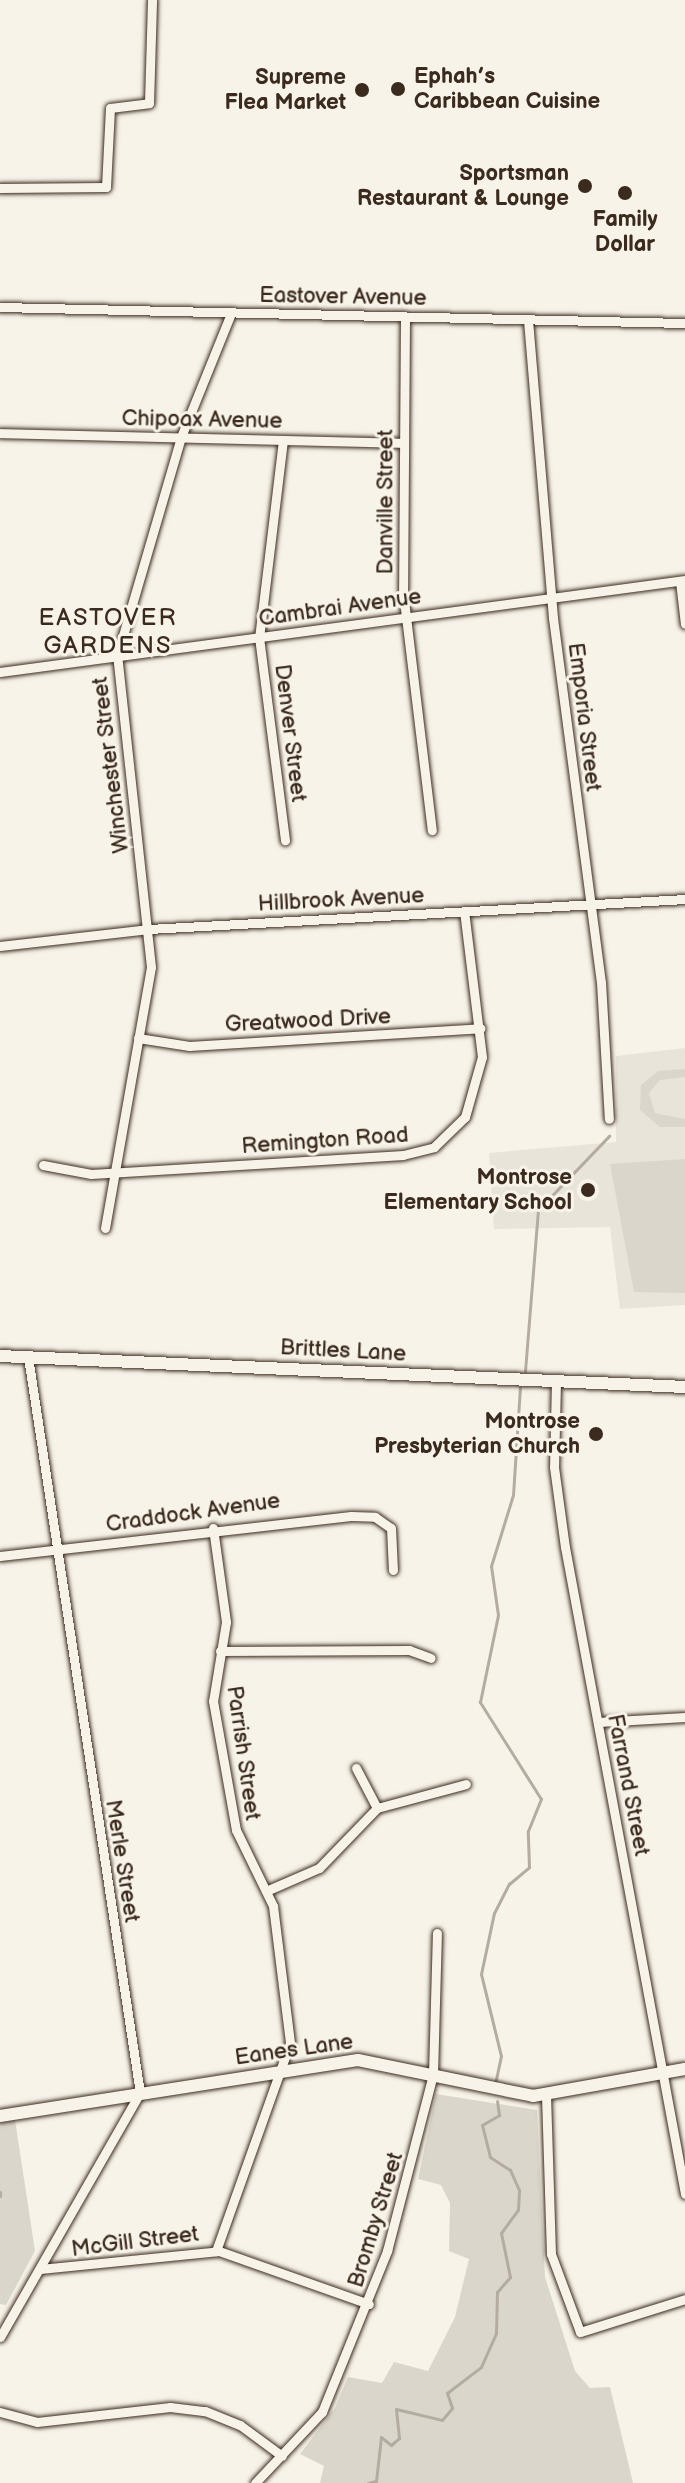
<!DOCTYPE html>
<meta charset="utf-8">
<style>
body{margin:0}
#map{position:relative;width:685px;height:2483px;overflow:hidden;background:#f7f3e8;font-family:"Balsamiq Sans",sans-serif}
div>[style]{position:absolute}
.built>*{inset:0;background:#e9e4d9}
.green>*{inset:0;background:#dbd6cb}
.stream>*{height:3px;margin:-1.5px;padding:0 1.5px;transform-origin:1.5px;border-radius:1.5px;background:#b4aca0}
.roads{filter:drop-shadow(0 0 2px #3b2a1e) drop-shadow(0 0 2px #3b2a1e)}
.street>*{height:9px;margin:-4.5px;padding:0 4.5px;transform-origin:4.5px;border-radius:4.5px;background:#f7f3e8}
.secondary>*{height:12px;margin:-6px;padding:0 6px;transform-origin:6px;border-radius:6px;background:#f7f3e8}
.dots>*{width:22px;height:22px;translate:-50% -50%;box-sizing:border-box;border:4px solid #f7f3e8;border-radius:50%}
span{translate:-50% -50%;white-space:nowrap;text-align:center;line-height:1.15;-webkit-text-stroke:6px #f7f3e8;paint-order:stroke}
.poi-label{font-size:22px;color:#3b2a1e;font-weight:700}
.left{translate:0 -50%;text-align:left}
.right{translate:-100% -50%;text-align:right}
.street-label{font-size:22px;color:#3b2a1e}
.neighbourhood-label{font-size:24px;color:#3b2a1e;letter-spacing:2px}
</style>
<div id="map">
<div class="built">
<div style="clip-path:polygon(685px 1048px,685px 1305px,620px 1309px,610px 1227px,494px 1229px,489px 1153px,616px 1142px,616px 1056px)"></div>
</div>
<div class="green">
<div style="clip-path:polygon(685px 1069px,685px 1077px,660px 1080px,649px 1093px,655px 1113px,685px 1119px,685px 1127px,660px 1127px,640px 1110px,641px 1085px,658px 1071px)"></div>
<div style="clip-path:polygon(685px 1159px,685px 1293px,634px 1292px,610px 1164px)"></div>
<div style="clip-path:polygon(436px 2094px,537px 2110px,545px 2277px,575px 2371px,590px 2388px,610px 2387px,633px 2483px,320px 2483px,324px 2466px,300px 2454px,335px 2408px,348px 2377px,382px 2383px,394px 2362px,428px 2371px,455px 2317px,469px 2259px,449px 2251px,450px 2203px,441px 2185px,418px 2179px)"></div>
<div style="clip-path:polygon(15px 2120px,35px 2251px,6px 2305px,0 2304px,0 2123px)"></div>
</div>
<div class="stream">
<div style="left:525px;top:1371px;width:162px;rotate:-85.4deg"></div>
<div style="left:538px;top:1210px;width:103px;rotate:-46.2deg"></div>
<div style="left:495px;top:2084px;width:29px;rotate:-78deg"></div>
<div style="left:501px;top:2056px;width:84px;rotate:-103.7deg"></div>
<div style="left:481px;top:1974px;width:62px;rotate:-78deg"></div>
<div style="left:494px;top:1913px;width:33px;rotate:-63deg"></div>
<div style="left:509px;top:1884px;width:26px;rotate:-40deg"></div>
<div style="left:529px;top:1867px;width:36px;rotate:-92deg"></div>
<div style="left:528px;top:1831px;width:35px;rotate:-68deg"></div>
<div style="left:541px;top:1799px;width:115px;rotate:-122.2deg"></div>
<div style="left:480px;top:1702px;width:89px;rotate:-78.3deg"></div>
<div style="left:498px;top:1615px;width:49px;rotate:-98.1deg"></div>
<div style="left:491px;top:1566px;width:74px;rotate:-72.8deg"></div>
<div style="left:513px;top:1495px;width:108px;rotate:-86.3deg"></div>
<div style="left:0;top:2192px;width:4px;rotate:90deg"></div>
<div style="left:368px;top:2483px;width:8px;rotate:-14deg"></div>
<div style="left:376px;top:2481px;width:44px;rotate:-83.5deg"></div>
<div style="left:381px;top:2437px;width:13px;rotate:39deg"></div>
<div style="left:391px;top:2445px;width:11px;rotate:-41deg"></div>
<div style="left:399px;top:2438px;width:29px;rotate:-96deg"></div>
<div style="left:396px;top:2409px;width:47px;rotate:13.4deg"></div>
<div style="left:442px;top:2420px;width:16px;rotate:-50deg"></div>
<div style="left:452px;top:2408px;width:16px;rotate:-108deg"></div>
<div style="left:447px;top:2393px;width:43px;rotate:-37.4deg"></div>
<div style="left:481px;top:2367px;width:37px;rotate:-66deg"></div>
<div style="left:496px;top:2333px;width:41px;rotate:-88.6deg"></div>
<div style="left:497px;top:2292px;width:20px;rotate:-49deg"></div>
<div style="left:510px;top:2277px;width:45px;rotate:-101.6deg"></div>
<div style="left:501px;top:2233px;width:29px;rotate:-54deg"></div>
<div style="left:518px;top:2210px;width:20px;rotate:-87deg"></div>
<div style="left:519px;top:2190px;width:22px;rotate:-114deg"></div>
<div style="left:510px;top:2170px;width:24px;rotate:-147deg"></div>
<div style="left:490px;top:2157px;width:33px;rotate:-104deg"></div>
<div style="left:482px;top:2125px;width:20px;rotate:-30deg"></div>
<div style="left:499px;top:2115px;width:14px;rotate:-98deg"></div>
</div>
<div class="roads">
<div class="street">
<div style="left:0;top:188px;width:106px;rotate:-0.5deg"></div>
<div style="left:106px;top:187px;width:79px;rotate:-87.1deg"></div>
<div style="left:110px;top:108px;width:39px;rotate:-7deg"></div>
<div style="left:149px;top:103px;width:103px;rotate:-88.3deg"></div>
<div style="left:0;top:307px;width:685px;rotate:1.34deg"></div>
<div style="left:405px;top:317px;width:275px;rotate:90.4deg"></div>
<div style="left:403px;top:592px;width:240px;rotate:83.1deg"></div>
<div style="left:528px;top:320px;width:299px;rotate:85.2deg"></div>
<div style="left:553px;top:618px;width:367px;rotate:82.5deg"></div>
<div style="left:601px;top:982px;width:137px;rotate:86.7deg"></div>
<div style="left:0;top:433px;width:404px;rotate:1.4deg"></div>
<div style="left:283px;top:440px;width:198px;rotate:96.9deg"></div>
<div style="left:259px;top:637px;width:205px;rotate:82.7deg"></div>
<div style="left:680px;top:581px;width:43px;rotate:83.4deg"></div>
<div style="left:0;top:672px;width:691px;rotate:-7.65deg"></div>
<div style="left:0;top:946px;width:150px;rotate:-6.5deg"></div>
<div style="left:149px;top:929px;width:537px;rotate:-3.2deg"></div>
<div style="left:138px;top:1038px;width:52px;rotate:8.9deg"></div>
<div style="left:189px;top:1046px;width:292px;rotate:-3.5deg"></div>
<div style="left:43px;top:1165px;width:49px;rotate:10.6deg"></div>
<div style="left:91px;top:1174px;width:313px;rotate:-3.5deg"></div>
<div style="left:403px;top:1155px;width:32px;rotate:-14deg"></div>
<div style="left:434px;top:1147px;width:43px;rotate:-44.1deg"></div>
<div style="left:465px;top:1117px;width:62px;rotate:-74.2deg"></div>
<div style="left:482px;top:1057px;width:147px;rotate:-97deg"></div>
<div style="left:105px;top:1228px;width:265px;rotate:-80deg"></div>
<div style="left:151px;top:967px;width:313px;rotate:-96.2deg"></div>
<div style="left:117px;top:656px;width:228px;rotate:-73.7deg"></div>
<div style="left:181px;top:437px;width:134px;rotate:-68deg"></div>
<div style="left:556px;top:1381px;width:86px;rotate:91.3deg"></div>
<div style="left:554px;top:1467px;width:81px;rotate:82.2deg"></div>
<div style="left:565px;top:1547px;width:658px;rotate:79.49deg"></div>
<div style="left:213px;top:1528px;width:95px;rotate:82.1deg"></div>
<div style="left:226px;top:1622px;width:80px;rotate:99.3deg"></div>
<div style="left:213px;top:1701px;width:131px;rotate:79.9deg"></div>
<div style="left:236px;top:1830px;width:85px;rotate:64deg"></div>
<div style="left:273px;top:1906px;width:138px;rotate:82.9deg"></div>
<div style="left:290px;top:2043px;width:221px;rotate:109.6deg"></div>
<div style="left:0;top:1556px;width:353px;rotate:-6.5deg"></div>
<div style="left:351px;top:1516px;width:24px;rotate:2deg"></div>
<div style="left:375px;top:1517px;width:19px;rotate:35deg"></div>
<div style="left:391px;top:1528px;width:42px;rotate:87.3deg"></div>
<div style="left:220px;top:1651px;width:189px;rotate:-0.3deg"></div>
<div style="left:409px;top:1650px;width:23px;rotate:20deg"></div>
<div style="left:598px;top:1722px;width:87px;rotate:-3.3deg"></div>
<div style="left:356px;top:1768px;width:45px;rotate:62.3deg"></div>
<div style="left:266px;top:1891px;width:58px;rotate:-23.5deg"></div>
<div style="left:319px;top:1868px;width:83px;rotate:-46deg"></div>
<div style="left:377px;top:1808px;width:92px;rotate:-15.1deg"></div>
<div style="left:546px;top:2095px;width:159px;rotate:88.2deg"></div>
<div style="left:551px;top:2254px;width:83px;rotate:69.6deg"></div>
<div style="left:580px;top:2332px;width:110px;rotate:-17.4deg"></div>
<div style="left:40px;top:2269px;width:180px;rotate:-5.7deg"></div>
<div style="left:219px;top:2251px;width:159px;rotate:19.5deg"></div>
<div style="left:0;top:2337px;width:281px;rotate:-60.2deg"></div>
<div style="left:140px;top:2093px;width:744px;rotate:-98.65deg"></div>
<div style="left:0;top:2412px;width:38px;rotate:15deg"></div>
<div style="left:37px;top:2422px;width:134px;rotate:-6.4deg"></div>
<div style="left:170px;top:2407px;width:35px;rotate:7deg"></div>
<div style="left:205px;top:2411px;width:38px;rotate:22deg"></div>
<div style="left:240px;top:2425px;width:52px;rotate:36.4deg"></div>
<div style="left:255px;top:2483px;width:98px;rotate:-46.7deg"></div>
<div style="left:322px;top:2412px;width:174px;rotate:-68deg"></div>
<div style="left:387px;top:2251px;width:183px;rotate:-75.4deg"></div>
<div style="left:433px;top:2074px;width:141px;rotate:-88.4deg"></div>
</div>
<div class="secondary">
<div style="left:0;top:1356px;width:686px;rotate:2.59deg"></div>
<div style="left:0;top:2116px;width:362px;rotate:-8.9deg"></div>
<div style="left:358px;top:2060px;width:179px;rotate:11.6deg"></div>
<div style="left:533px;top:2096px;width:154px;rotate:-10.1deg"></div>
</div>
</div>
<div class="dots">
<div style="left:398px;top:89px;background:#3b2a1e"></div>
<div style="left:362px;top:90px;background:#3b2a1e"></div>
<div style="left:585px;top:186px;background:#3b2a1e"></div>
<div style="left:625px;top:193px;background:#3b2a1e"></div>
<div style="left:588px;top:1190px;background:#3b2a1e"></div>
<div style="left:596px;top:1434px;background:#3b2a1e"></div>
</div>
<div class="poi-label">
<span class="left" style="left:414px;top:89px">Ephah’s<br>Caribbean Cuisine</span>
<span class="right" style="left:346px;top:90px">Supreme<br>Flea Market</span>
<span class="right" style="left:569px;top:186px">Sportsman<br>Restaurant &amp; Lounge</span>
<span style="left:625px;top:232px">Family<br>Dollar</span>
<span class="right" style="left:572px;top:1190px">Montrose<br>Elementary School</span>
<span class="right" style="left:580px;top:1434px">Montrose<br>Presbyterian Church</span>
</div>
<div class="street-label">
<span style="left:343px;top:297px;rotate:1deg">Eastover Avenue</span>
<span style="left:202px;top:420px;rotate:1deg">Chipoax Avenue</span>
<span style="left:386px;top:502px;rotate:-90deg">Danville Street</span>
<span style="left:340px;top:608px;rotate:-8deg">Cambrai Avenue</span>
<span style="left:584px;top:717px;rotate:83deg">Emporia Street</span>
<span style="left:290px;top:733px;rotate:83deg">Denver Street</span>
<span style="left:111px;top:765px;rotate:-97deg">Winchester Street</span>
<span style="left:341px;top:900px;rotate:-3deg">Hillbrook Avenue</span>
<span style="left:308px;top:1021px;rotate:-3deg">Greatwood Drive</span>
<span style="left:325px;top:1141px;rotate:-4deg">Remington Road</span>
<span style="left:343px;top:1351px;rotate:3deg">Brittles Lane</span>
<span style="left:193px;top:1513px;rotate:-8deg">Craddock Avenue</span>
<span style="left:243px;top:1753px;rotate:82deg">Parrish Street</span>
<span style="left:628px;top:1785px;rotate:79deg">Farrand Street</span>
<span style="left:122px;top:1861px;rotate:81deg">Merle Street</span>
<span style="left:294px;top:2050px;rotate:-8deg">Eanes Lane</span>
<span style="left:376px;top:2220px;rotate:-73deg">Bromby Street</span>
<span style="left:135px;top:2242px;rotate:-7deg">McGill Street</span>
</div>
<div class="neighbourhood-label">
<span style="left:108px;top:632px">EASTOVER<br>GARDENS</span>
</div>
</div>
